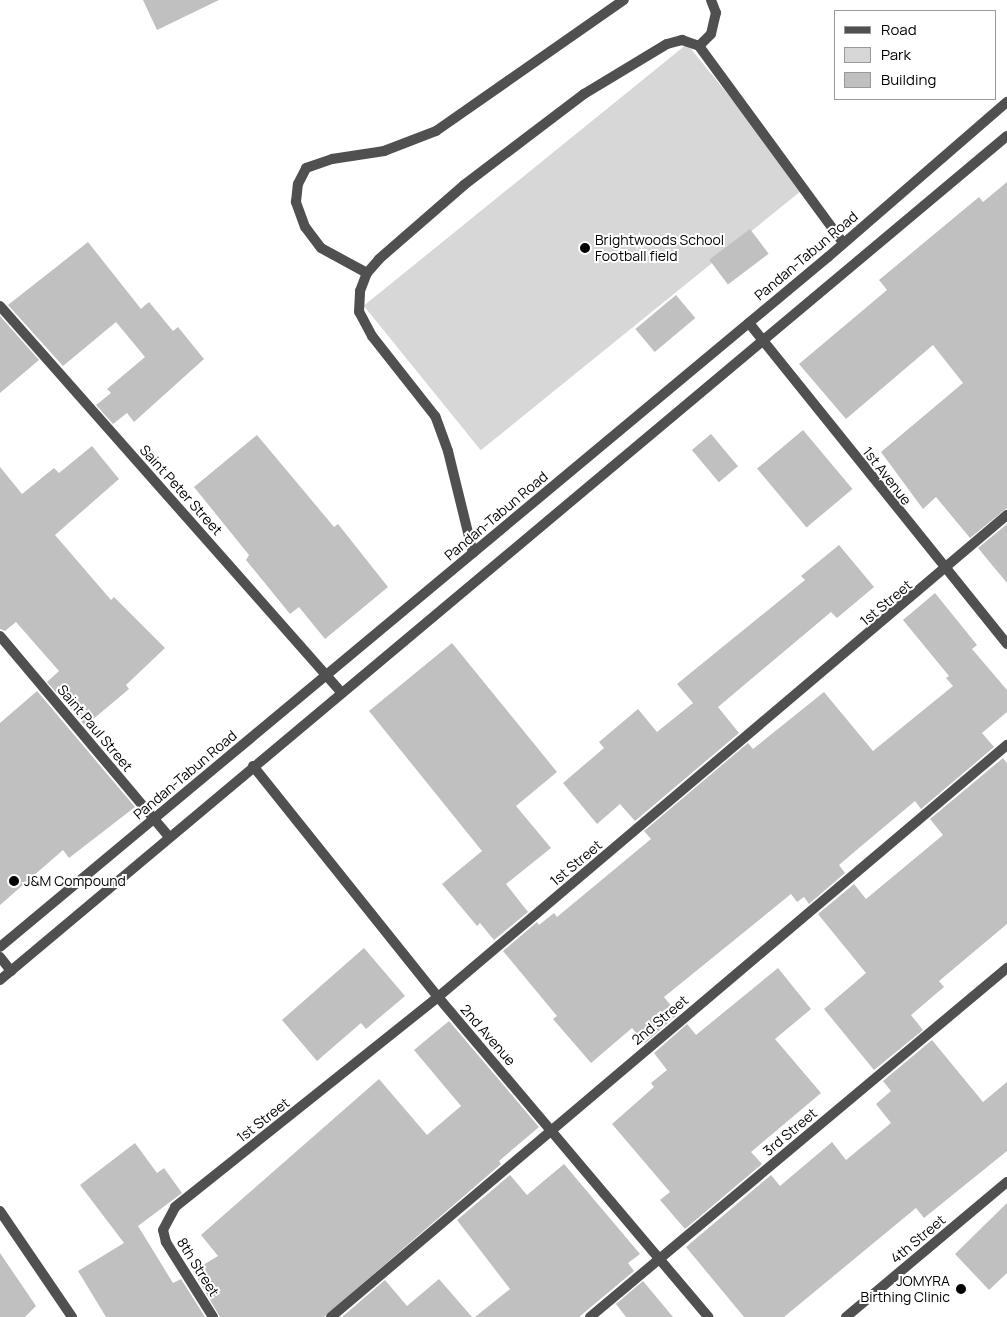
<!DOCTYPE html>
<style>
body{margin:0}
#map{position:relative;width:1007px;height:1317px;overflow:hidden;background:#fff;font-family:Manrope,sans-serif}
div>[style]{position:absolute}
.green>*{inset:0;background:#d7d7d7;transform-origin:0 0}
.building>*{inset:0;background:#c0c0c0;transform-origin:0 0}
.lane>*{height:10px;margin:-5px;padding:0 5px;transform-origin:5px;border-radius:5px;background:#505050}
.street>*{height:10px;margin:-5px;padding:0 5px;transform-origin:5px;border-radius:5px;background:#505050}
.dots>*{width:14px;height:14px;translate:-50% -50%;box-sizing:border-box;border:2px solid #fff;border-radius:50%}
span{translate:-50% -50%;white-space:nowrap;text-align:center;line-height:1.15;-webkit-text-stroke:4px #fff;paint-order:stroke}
.poi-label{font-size:14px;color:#000}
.left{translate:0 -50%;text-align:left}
.right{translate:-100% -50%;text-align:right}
.street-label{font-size:14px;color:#000}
.legend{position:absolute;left:834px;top:10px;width:162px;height:90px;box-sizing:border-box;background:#fff;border:1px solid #999;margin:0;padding:6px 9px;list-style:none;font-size:15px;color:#000}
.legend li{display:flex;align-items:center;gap:10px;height:25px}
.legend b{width:25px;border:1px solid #999}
</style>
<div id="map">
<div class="green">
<div style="left:687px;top:44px;width:186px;height:416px;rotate:51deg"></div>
</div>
<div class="building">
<div style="clip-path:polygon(143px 0,219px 0,157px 30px)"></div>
<div style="clip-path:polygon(1007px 182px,1007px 508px,970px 538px,936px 497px,923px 509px,881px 452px,963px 383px,933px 345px,846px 419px,799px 364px,887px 290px,879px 280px,979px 197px,983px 202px)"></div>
<div style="left:750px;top:229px;width:31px;height:51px;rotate:53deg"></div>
<div style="clip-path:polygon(88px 242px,141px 309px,149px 302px,173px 331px,178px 327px,204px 359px,134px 422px,127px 413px,113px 424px,96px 405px,111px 393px,107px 389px,145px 357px,116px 322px,63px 366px,8px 305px)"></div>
<div style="left:676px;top:295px;width:30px;height:53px;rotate:50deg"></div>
<div style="clip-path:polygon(0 316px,39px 360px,0 393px)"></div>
<div style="left:803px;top:430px;width:77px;height:60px;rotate:50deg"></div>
<div style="left:711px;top:434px;width:42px;height:25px;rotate:50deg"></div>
<div style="clip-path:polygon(257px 435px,334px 527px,338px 524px,388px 587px,325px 639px,299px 607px,290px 614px,246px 560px,249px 555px,194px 487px)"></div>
<div style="clip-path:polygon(92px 446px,119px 479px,55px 535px,111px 600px,114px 597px,165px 648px,126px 685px,129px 689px,85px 726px,47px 682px,59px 671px,16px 622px,5px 631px,0 629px,0 467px,22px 494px,54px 468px,59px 473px)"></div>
<div style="clip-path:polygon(1007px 524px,1007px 583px,978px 548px)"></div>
<div style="clip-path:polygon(839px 545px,874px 587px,837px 618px,831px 612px,718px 707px,739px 733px,635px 821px,620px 804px,597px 824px,563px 783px,604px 748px,599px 742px,638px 709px,657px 732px,693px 703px,677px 684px,805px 580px,801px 576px)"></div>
<div style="clip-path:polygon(935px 593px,977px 645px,972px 649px,1007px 690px,1007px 712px,982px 733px,994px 747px,921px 809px,915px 801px,853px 853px,839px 865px,845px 873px,809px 904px,804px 897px,797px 902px,791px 894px,664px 997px,678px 1014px,645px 1043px,632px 1028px,591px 1063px,553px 1019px,557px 1016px,503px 951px,537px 922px,539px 925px,554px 913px,557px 917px,651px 839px,644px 831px,748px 743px,753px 749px,824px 692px,873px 751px,953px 686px,946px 678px,949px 676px,903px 620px)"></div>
<div style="clip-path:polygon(452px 643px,557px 772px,516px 806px,551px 848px,506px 884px,528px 912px,494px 940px,480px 923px,477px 926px,442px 884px,482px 851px,369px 711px)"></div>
<div style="clip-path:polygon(37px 691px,135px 807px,69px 858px,63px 850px,0 905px,0 723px)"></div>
<div style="clip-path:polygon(1003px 758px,1007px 763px,1007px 924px,939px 981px,944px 987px,911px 1015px,923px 1030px,874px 1070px,824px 1009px,866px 973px,818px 914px,854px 884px,866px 899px,943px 835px,930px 819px)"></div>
<div style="clip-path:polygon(364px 948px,405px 996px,366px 1029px,361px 1023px,317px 1061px,282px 1020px)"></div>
<div style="clip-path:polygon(778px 968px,811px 1009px,775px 1039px,821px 1093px,751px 1152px,762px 1164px,685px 1229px,660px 1200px,670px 1192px,612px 1124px,654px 1087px,651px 1083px,667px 1070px,654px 1053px,687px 1024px,696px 1035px)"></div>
<div style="clip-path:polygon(449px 1021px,539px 1127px,499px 1161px,501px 1164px,324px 1317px,220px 1317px,193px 1271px,218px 1256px,201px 1235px,379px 1079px,427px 1135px,461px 1106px,414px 1050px)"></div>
<div style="clip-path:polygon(932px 1040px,983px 1102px,1007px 1082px,1007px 1151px,924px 1218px,916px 1208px,784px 1317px,744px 1317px,686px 1247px,771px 1175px,780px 1186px,832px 1142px,846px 1160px,891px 1123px,876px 1104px,891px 1091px,883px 1081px)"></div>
<div style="clip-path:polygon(135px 1143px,157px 1173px,164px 1168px,182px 1193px,138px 1226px,173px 1283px,181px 1279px,205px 1317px,106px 1317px,78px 1271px,124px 1243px,80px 1185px)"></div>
<div style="clip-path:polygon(564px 1164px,640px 1254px,628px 1263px,634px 1271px,579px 1317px,475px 1317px,510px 1289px,457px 1220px,510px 1175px,527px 1195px)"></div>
<div style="clip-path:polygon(1007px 1203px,1007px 1273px,989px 1290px,955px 1254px)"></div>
<div style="clip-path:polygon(0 1253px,36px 1306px,25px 1317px,0 1317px)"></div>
<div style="clip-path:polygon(439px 1279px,472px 1317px,342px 1317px,385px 1280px,407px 1306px)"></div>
<div style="clip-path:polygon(643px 1281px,673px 1317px,626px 1317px,616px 1304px)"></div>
</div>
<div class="lane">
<div style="left:699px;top:46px;width:17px;rotate:-45deg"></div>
<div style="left:711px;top:34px;width:22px;rotate:-77deg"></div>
<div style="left:716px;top:13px;width:14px;rotate:-111deg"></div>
<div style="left:367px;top:273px;width:52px;rotate:-151.5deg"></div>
<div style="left:321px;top:248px;width:26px;rotate:-127deg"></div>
<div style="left:305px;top:227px;width:27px;rotate:-110deg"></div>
<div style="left:296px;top:202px;width:18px;rotate:-84deg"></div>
<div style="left:298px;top:184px;width:18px;rotate:-63deg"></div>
<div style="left:306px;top:168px;width:28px;rotate:-19deg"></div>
<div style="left:332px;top:159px;width:53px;rotate:-8.7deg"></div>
<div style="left:384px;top:151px;width:56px;rotate:-21deg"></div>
<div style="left:436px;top:131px;width:229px;rotate:-34.9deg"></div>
<div style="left:473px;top:553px;width:105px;rotate:-103.8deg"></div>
<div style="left:448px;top:451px;width:37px;rotate:-110deg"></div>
<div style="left:435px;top:416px;width:102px;rotate:-128.2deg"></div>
<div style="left:372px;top:336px;width:27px;rotate:-118deg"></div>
<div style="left:359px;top:312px;width:21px;rotate:-87deg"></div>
<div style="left:360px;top:291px;width:19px;rotate:-69deg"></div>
<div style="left:367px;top:273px;width:18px;rotate:-49deg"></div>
<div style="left:379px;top:259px;width:113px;rotate:-41deg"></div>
<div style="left:464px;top:185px;width:151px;rotate:-37.2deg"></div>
<div style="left:584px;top:94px;width:97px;rotate:-31.1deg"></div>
<div style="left:667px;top:44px;width:16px;rotate:-15deg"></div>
<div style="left:682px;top:40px;width:18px;rotate:19deg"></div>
<div style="left:699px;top:46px;width:244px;rotate:53.8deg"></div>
</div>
<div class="street">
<div style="left:0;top:306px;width:515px;rotate:48.54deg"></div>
<div style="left:749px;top:323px;width:412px;rotate:51.2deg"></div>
<div style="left:0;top:636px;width:263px;rotate:49.9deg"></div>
<div style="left:253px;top:766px;width:296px;rotate:51.3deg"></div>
<div style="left:438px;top:997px;width:419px;rotate:49.8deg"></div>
<div style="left:0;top:947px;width:1078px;rotate:-39.81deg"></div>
<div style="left:828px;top:257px;width:237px;rotate:-40.9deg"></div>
<div style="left:0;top:957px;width:18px;rotate:52deg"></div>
<div style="left:0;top:980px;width:1314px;rotate:-39.97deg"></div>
<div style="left:0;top:1211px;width:128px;rotate:55.8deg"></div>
<div style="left:213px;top:1317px;width:89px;rotate:-122.1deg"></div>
<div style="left:166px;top:1242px;width:12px;rotate:-104deg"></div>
<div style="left:163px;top:1230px;width:26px;rotate:-62deg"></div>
<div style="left:175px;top:1207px;width:337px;rotate:-38.6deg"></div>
<div style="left:438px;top:997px;width:746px;rotate:-40.27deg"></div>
<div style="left:331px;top:1317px;width:886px;rotate:-40.24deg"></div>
<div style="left:590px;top:1317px;width:544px;rotate:-39.93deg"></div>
<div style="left:846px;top:1317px;width:210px;rotate:-40deg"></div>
</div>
<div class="dots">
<div style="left:585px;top:248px;background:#000"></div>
<div style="left:14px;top:881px;background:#000"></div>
<div style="left:961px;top:1289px;background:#000"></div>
</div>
<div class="poi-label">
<span class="left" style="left:595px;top:248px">Brightwoods School<br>Football field</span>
<span class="left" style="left:24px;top:881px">J&amp;M Compound</span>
<span class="right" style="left:950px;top:1289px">JOMYRA<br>Birthing Clinic</span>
</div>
<div class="street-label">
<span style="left:806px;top:256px;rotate:-40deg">Pandan-Tabun Road</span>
<span style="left:887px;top:476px;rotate:52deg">1st Avenue</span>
<span style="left:181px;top:490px;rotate:48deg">Saint Peter Street</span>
<span style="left:496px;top:516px;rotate:-40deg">Pandan-Tabun Road</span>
<span style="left:886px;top:603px;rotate:-40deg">1st Street</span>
<span style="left:95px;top:728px;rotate:50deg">Saint Paul Street</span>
<span style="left:185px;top:775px;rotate:-40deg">Pandan-Tabun Road</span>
<span style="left:576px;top:863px;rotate:-40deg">1st Street</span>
<span style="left:660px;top:1020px;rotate:-40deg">2nd Street</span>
<span style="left:488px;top:1035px;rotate:49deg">2nd Avenue</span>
<span style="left:263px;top:1120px;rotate:-38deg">1st Street</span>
<span style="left:790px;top:1132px;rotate:-40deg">3rd Street</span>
<span style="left:918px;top:1239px;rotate:-40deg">4th Street</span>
<span style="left:198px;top:1267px;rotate:58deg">8th Street</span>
</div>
<ul class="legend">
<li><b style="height:6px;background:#505050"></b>Road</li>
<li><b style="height:14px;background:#d7d7d7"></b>Park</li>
<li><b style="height:14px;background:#c0c0c0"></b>Building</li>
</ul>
</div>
